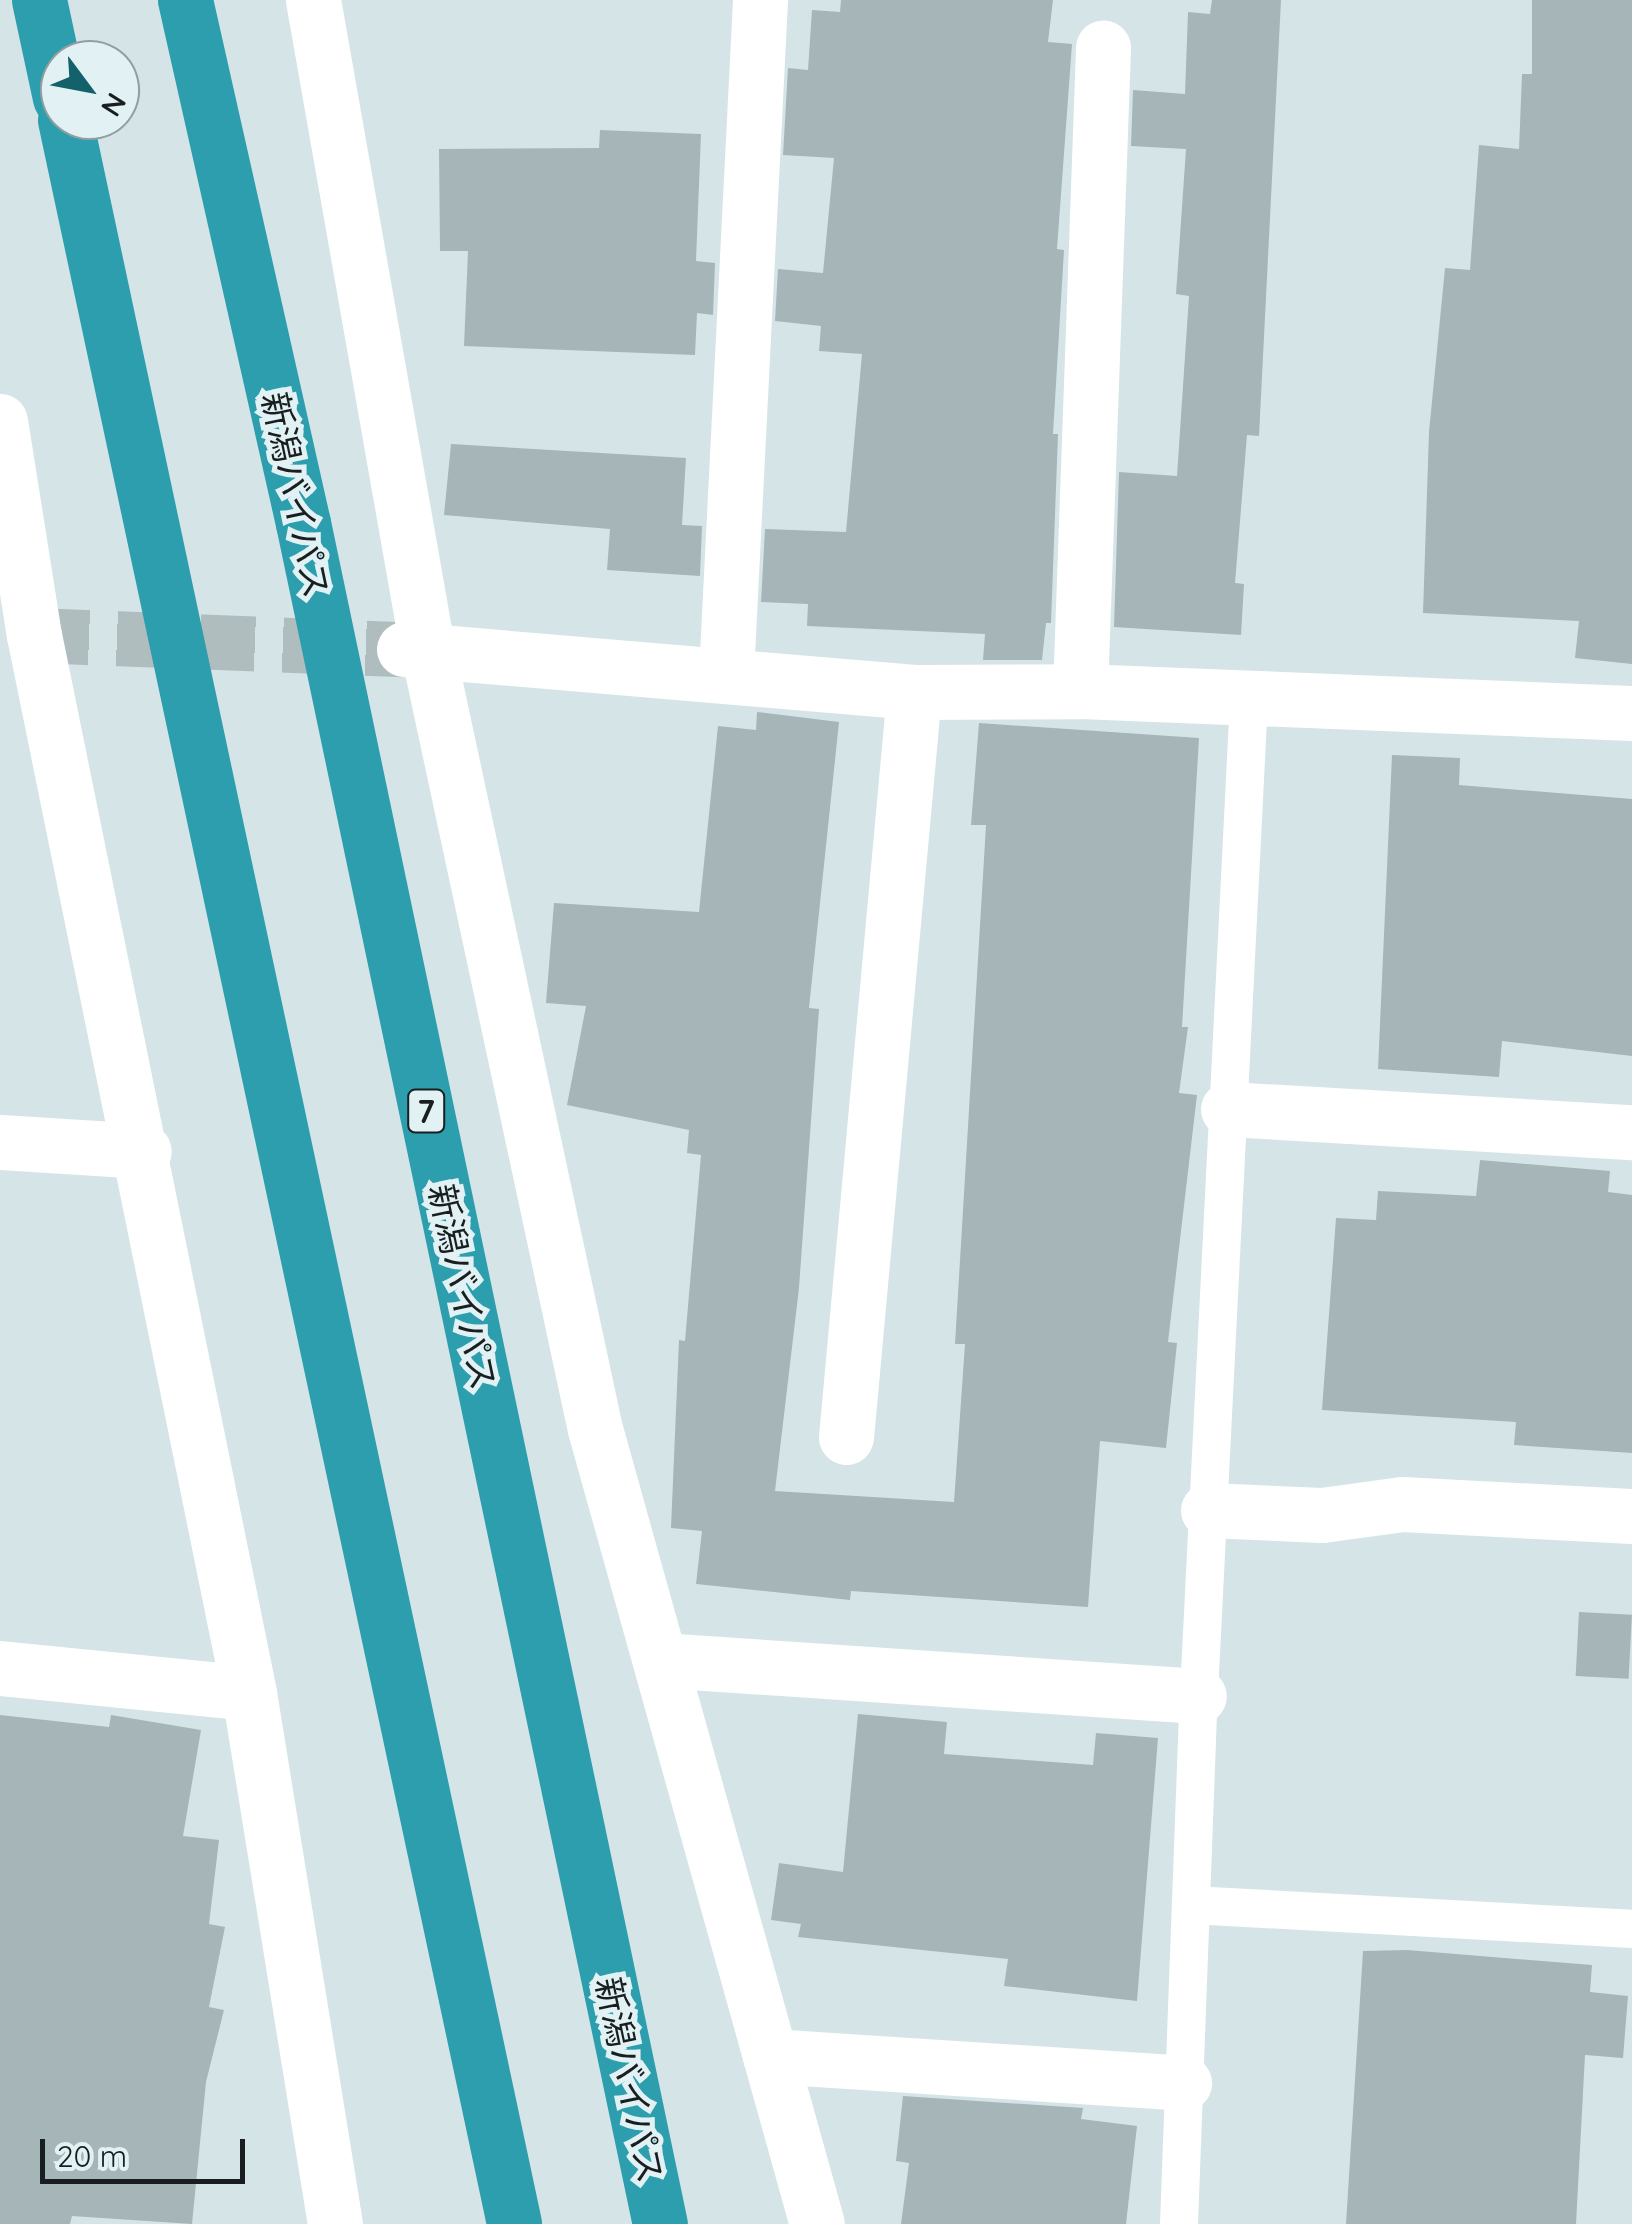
<!DOCTYPE html>
<meta charset="utf-8">
<style>
body{margin:0}
#map{position:relative;width:1632px;height:2224px;overflow:hidden;background:#d5e5e7;font-family:Quicksand,"Noto Sans JP",sans-serif}
div>[style]{position:absolute}
.building>*{inset:0;background:#a6b5b8;transform-origin:0 0}
.street-tunnel>*{height:55px;margin-top:-27.5px;transform-origin:0;background:repeating-linear-gradient(90deg,#afbdbf 0 55px,transparent 0 83px)}
.lane>*{height:38px;margin:-19px;padding:0 19px;transform-origin:19px;border-radius:19px;background:#fff}
.street>*{height:55px;margin:-27.5px;padding:0 27.5px;transform-origin:27.5px;border-radius:27.5px;background:#fff}
.highway>*{height:55px;margin:-27.5px;padding:0 27.5px;transform-origin:27.5px;border-radius:27.5px;background:#2d9ead}
span{translate:-50% -50%;white-space:nowrap;text-align:center;line-height:1.15;-webkit-text-stroke:10px #e2f2f4;paint-order:stroke}
.shield-label span{padding:2px 8px;background:#e2f2f4;border:2px solid;border-radius:8px;-webkit-text-stroke-width:0}
.shield-label{font-size:32px;color:#191f20;font-weight:700}
.street-label{font-size:35px;color:#191f20}
.north{position:absolute;left:40px;top:40px;width:100px;height:100px;box-sizing:border-box;background:#e2f2f4;border:2px solid #929e9f;border-radius:50%;rotate:122deg;font-size:28px;font-weight:700;line-height:40px;text-align:center;color:#191f20}
.north::after{content:'';display:block;margin:auto;width:35px;height:45px;background:#13616b;clip-path:polygon(50% 0,100% 100%,50% 72%,0 100%)}
.scale{position:absolute;left:40px;top:2139px;width:205px;height:45px;box-sizing:border-box;border:5px solid #191f20;border-top:0;padding-left:12px;font-size:30px;line-height:35px;white-space:nowrap;color:#191f20;-webkit-text-stroke:8px #e2f2f4;paint-order:stroke}
</style>
<div id="map">
<div class="building">
<div style="clip-path:polygon(841px 0,1053px 0,1048px 42px,1072px 44px,1057px 249px,1064px 250px,1053px 434px,1058px 434px,1051px 623px,1046px 623px,1042px 660px,983px 660px,985px 634px,807px 626px,808px 604px,761px 602px,765px 529px,846px 532px,862px 354px,819px 351px,821px 326px,775px 321px,778px 269px,823px 273px,834px 158px,783px 155px,788px 68px,808px 70px,812px 10px,840px 12px)"></div>
<div style="clip-path:polygon(1212px 0,1281px 0,1259px 436px,1247px 435px,1235px 583px,1244px 584px,1241px 635px,1114px 627px,1119px 472px,1177px 476px,1189px 296px,1176px 294px,1186px 149px,1131px 146px,1133px 90px,1185px 94px,1188px 12px,1210px 14px)"></div>
<div style="clip-path:polygon(1532px 0,1632px 0,1632px 664px,1575px 658px,1579px 621px,1423px 613px,1429px 432px,1445px 268px,1470px 270px,1479px 145px,1519px 149px,1522px 74px,1532px 74px)"></div>
<div style="clip-path:polygon(600px 130px,701px 134px,696px 261px,715px 263px,713px 315px,697px 313px,695px 355px,464px 346px,468px 251px,440px 251px,439px 149px,599px 148px)"></div>
<div style="clip-path:polygon(451px 444px,686px 458px,682px 525px,702px 526px,700px 576px,607px 570px,610px 529px,444px 515px)"></div>
<div style="clip-path:polygon(757px 712px,839px 722px,809px 1008px,819px 1009px,799px 1288px,775px 1491px,954px 1502px,965px 1344px,955px 1344px,986px 825px,971px 825px,979px 723px,1199px 738px,1182px 1027px,1188px 1027px,1179px 1093px,1197px 1095px,1168px 1342px,1177px 1343px,1166px 1448px,1100px 1441px,1088px 1607px,851px 1591px,850px 1600px,696px 1584px,702px 1531px,671px 1528px,679px 1340px,685px 1341px,701px 1155px,687px 1153px,689px 1130px,567px 1105px,586px 1006px,546px 1003px,554px 903px,699px 912px,718px 726px,756px 730px)"></div>
<div style="clip-path:polygon(1392px 755px,1460px 758px,1459px 785px,1632px 799px,1632px 1056px,1502px 1041px,1499px 1077px,1378px 1069px)"></div>
<div style="clip-path:polygon(1480px 1160px,1610px 1171px,1608px 1192px,1632px 1195px,1632px 1453px,1514px 1445px,1516px 1422px,1322px 1410px,1336px 1218px,1376px 1220px,1378px 1191px,1476px 1196px)"></div>
<div style="left:1579px;top:1612px;width:53px;height:64px;rotate:3deg"></div>
<div style="clip-path:polygon(858px 1714px,947px 1722px,944px 1754px,1093px 1765px,1096px 1733px,1158px 1738px,1137px 2001px,1004px 1986px,1008px 1959px,798px 1937px,801px 1924px,771px 1920px,779px 1863px,843px 1872px)"></div>
<div style="clip-path:polygon(0 1715px,109px 1727px,111px 1715px,201px 1730px,183px 1836px,219px 1840px,209px 1924px,225px 1927px,209px 2007px,224px 2010px,206px 2082px,192px 2224px,72px 2216px,70px 2224px,0 2224px)"></div>
<div style="clip-path:polygon(1407px 1950px,1592px 1965px,1590px 1992px,1628px 1996px,1623px 2058px,1585px 2055px,1576px 2224px,1346px 2224px,1363px 1951px)"></div>
<div style="clip-path:polygon(903px 2096px,1083px 2108px,1081px 2119px,1137px 2126px,1126px 2224px,901px 2224px,909px 2163px,896px 2161px)"></div>
</div>
<div class="street-tunnel">
<div style="left:34px;top:635px;width:370px;rotate:2.2deg"></div>
</div>
<div class="lane">
<div style="left:1191px;top:1905px;width:442px;rotate:3.1deg"></div>
<div style="left:1179px;top:2224px;width:511px;rotate:-87.87deg"></div>
<div style="left:1198px;top:1713px;width:1014px;rotate:-87.12deg"></div>
</div>
<div class="street">
<div style="left:313px;top:0;width:657px;rotate:80.01deg"></div>
<div style="left:427px;top:647px;width:800px;rotate:77.88deg"></div>
<div style="left:595px;top:1429px;width:825px;rotate:74.4deg"></div>
<div style="left:0;top:421px;width:217px;rotate:81deg"></div>
<div style="left:34px;top:635px;width:1080px;rotate:78.51deg"></div>
<div style="left:249px;top:1693px;width:538px;rotate:80.8deg"></div>
<div style="left:404px;top:649px;width:512px;rotate:4.82deg"></div>
<div style="left:914px;top:692px;width:166px;rotate:-0.3deg"></div>
<div style="left:1080px;top:691px;width:552px;rotate:2.28deg"></div>
<div style="left:726px;top:674px;width:675px;rotate:-87.11deg"></div>
<div style="left:1080px;top:691px;width:644px;rotate:-87.95deg"></div>
<div style="left:1228px;top:1109px;width:405px;rotate:3.3deg"></div>
<div style="left:0;top:1142px;width:144px;rotate:3.6deg"></div>
<div style="left:846px;top:1437px;width:748px;rotate:-84.78deg"></div>
<div style="left:1208px;top:1510px;width:114px;rotate:2.5deg"></div>
<div style="left:1322px;top:1515px;width:81px;rotate:-7.8deg"></div>
<div style="left:1402px;top:1504px;width:230px;rotate:3deg"></div>
<div style="left:660px;top:1660px;width:540px;rotate:3.82deg"></div>
<div style="left:0;top:1668px;width:250px;rotate:5.7deg"></div>
<div style="left:770px;top:2056px;width:415px;rotate:3.7deg"></div>
</div>
<div class="highway">
<div style="left:39px;top:0;width:100px;rotate:77.9deg"></div>
<div style="left:185px;top:0;width:536px;rotate:77.29deg"></div>
<div style="left:303px;top:523px;width:1738px;rotate:78.15deg"></div>
<div style="left:65px;top:120px;width:2151px;rotate:77.95deg"></div>
</div>
<div class="shield-label">
<span style="left:426px;top:1111px">7</span>
</div>
<div class="street-label">
<span style="left:296px;top:495px;rotate:78deg">新潟バイパス</span>
<span style="left:463px;top:1287px;rotate:78deg">新潟バイパス</span>
<span style="left:630px;top:2080px;rotate:78deg">新潟バイパス</span>
</div>
<div class="north">N</div>
<div class="scale">20 m</div>
</div>
